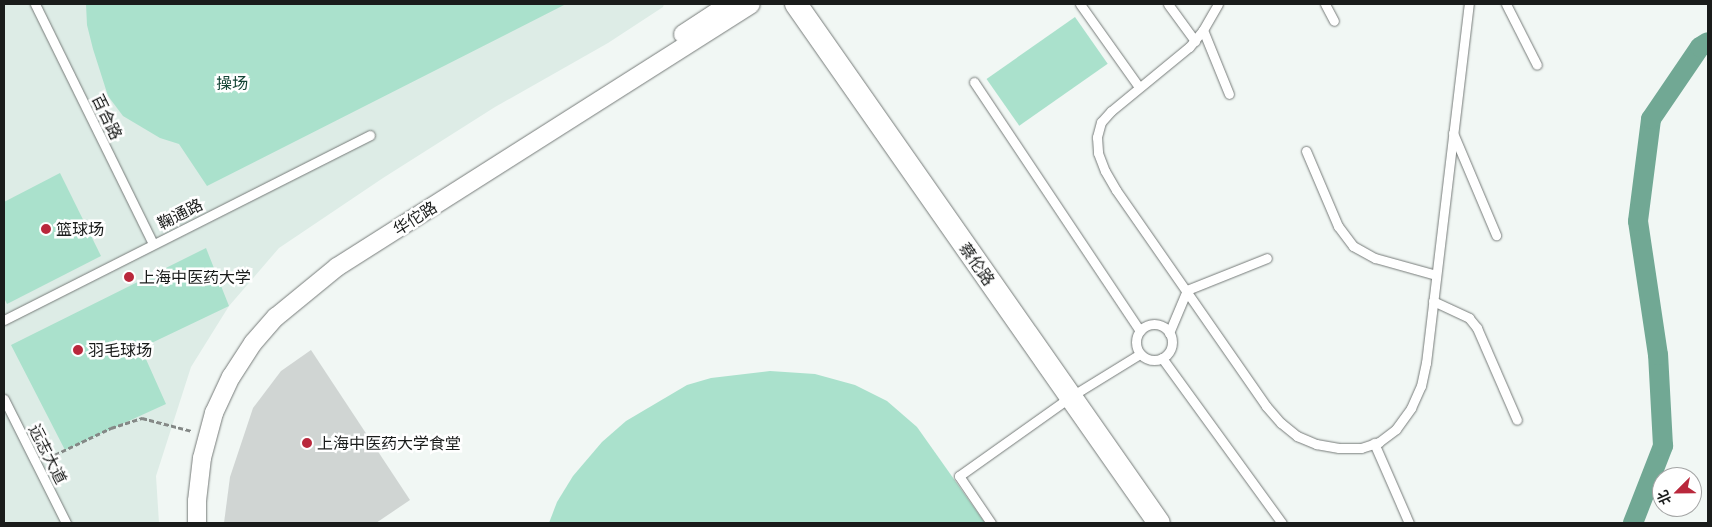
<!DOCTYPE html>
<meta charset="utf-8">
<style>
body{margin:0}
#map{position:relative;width:1712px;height:527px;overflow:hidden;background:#f1f7f4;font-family:Quicksand,"Noto Sans SC",sans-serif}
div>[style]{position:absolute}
.built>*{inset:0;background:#ddece6}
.green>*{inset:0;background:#aae1cc;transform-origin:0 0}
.canal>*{height:20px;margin:-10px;padding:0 10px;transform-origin:10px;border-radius:10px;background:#71a894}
.building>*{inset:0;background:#d0d5d3}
.path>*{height:3px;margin-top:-1.5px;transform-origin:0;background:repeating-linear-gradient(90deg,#848886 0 5px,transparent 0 7.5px)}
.roads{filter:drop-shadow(0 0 1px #767b79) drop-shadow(0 0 1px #767b79)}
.service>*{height:9px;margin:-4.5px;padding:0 4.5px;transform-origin:4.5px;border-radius:4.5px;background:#fff}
.service>.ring{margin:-4.5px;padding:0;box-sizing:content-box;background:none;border:9px solid #fff;border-radius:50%}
.minor>*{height:18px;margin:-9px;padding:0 9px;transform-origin:9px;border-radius:9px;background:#fff}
.tertiary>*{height:22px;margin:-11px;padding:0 11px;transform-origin:11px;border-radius:11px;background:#fff}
.dots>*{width:14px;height:14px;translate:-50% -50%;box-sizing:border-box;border:2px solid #fff;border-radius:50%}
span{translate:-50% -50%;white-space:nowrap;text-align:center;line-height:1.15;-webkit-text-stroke:5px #fff;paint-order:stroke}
.park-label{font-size:16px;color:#154536}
.street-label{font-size:16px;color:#1a1c1b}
.poi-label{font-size:16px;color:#1a1c1b}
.left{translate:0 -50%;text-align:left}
.frame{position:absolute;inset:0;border:5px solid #1a1c1b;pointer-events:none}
.north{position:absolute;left:1652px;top:467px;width:50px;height:50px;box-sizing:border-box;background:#fff;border:1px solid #a3a4a4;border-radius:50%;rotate:247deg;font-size:14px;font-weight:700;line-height:20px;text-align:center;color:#1a1c1b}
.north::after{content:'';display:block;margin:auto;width:18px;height:22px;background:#b9283c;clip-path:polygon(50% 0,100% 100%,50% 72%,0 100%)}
</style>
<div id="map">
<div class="built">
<div style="clip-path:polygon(4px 4px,664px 4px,663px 7px,608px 43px,495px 107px,383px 178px,279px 248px,229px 306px,191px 367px,156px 476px,159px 523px,4px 523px)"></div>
</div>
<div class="green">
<div style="clip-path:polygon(86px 4px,566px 4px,207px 186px,179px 144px,160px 138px,123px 116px,108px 96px,93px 49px,87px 25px)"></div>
<div style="left:1075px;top:17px;width:57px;height:108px;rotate:55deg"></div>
<div style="clip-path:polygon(60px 173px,101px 256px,7px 304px,4px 298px,4px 202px)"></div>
<div style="clip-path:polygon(206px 248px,229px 306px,141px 348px,166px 404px,65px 450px,11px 345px)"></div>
<div style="clip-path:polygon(770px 371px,815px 374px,855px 385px,887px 401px,917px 427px,985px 523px,549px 523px,557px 502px,573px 476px,602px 442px,626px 421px,687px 385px,711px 378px)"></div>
</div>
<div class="canal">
<div style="left:1633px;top:523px;width:83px;rotate:-68.7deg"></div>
<div style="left:1663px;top:446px;width:91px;rotate:-93.1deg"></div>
<div style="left:1658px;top:355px;width:135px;rotate:-98.5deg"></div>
<div style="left:1638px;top:221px;width:103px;rotate:-82.7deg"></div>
<div style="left:1651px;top:119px;width:87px;rotate:-55.8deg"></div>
<div style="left:1700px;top:47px;width:9px;rotate:-32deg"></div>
</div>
<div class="building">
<div style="clip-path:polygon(311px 350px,410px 500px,376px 523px,224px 523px,230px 477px,253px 408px,281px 371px)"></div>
</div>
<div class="path">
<div style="left:48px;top:458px;width:70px;rotate:-25.5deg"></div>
<div style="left:111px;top:428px;width:33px;rotate:-18deg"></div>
<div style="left:142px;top:418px;width:52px;rotate:14.6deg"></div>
</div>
<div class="roads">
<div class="service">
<div style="left:35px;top:4px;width:267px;rotate:63.8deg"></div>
<div style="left:1080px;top:4px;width:102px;rotate:54.6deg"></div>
<div style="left:1168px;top:4px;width:46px;rotate:53.9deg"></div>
<div style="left:1218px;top:4px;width:30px;rotate:120deg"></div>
<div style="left:1203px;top:30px;width:22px;rotate:129deg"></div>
<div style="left:1189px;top:47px;width:101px;rotate:140.6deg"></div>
<div style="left:1111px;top:111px;width:15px;rotate:132deg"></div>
<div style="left:1101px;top:122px;width:16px;rotate:105deg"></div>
<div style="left:1097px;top:137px;width:16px;rotate:86deg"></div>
<div style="left:1098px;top:153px;width:19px;rotate:69deg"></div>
<div style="left:1105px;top:171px;width:22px;rotate:60deg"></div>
<div style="left:1116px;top:190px;width:263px;rotate:55.2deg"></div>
<div style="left:1266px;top:406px;width:23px;rotate:49deg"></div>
<div style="left:1281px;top:423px;width:21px;rotate:39deg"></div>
<div style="left:1297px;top:436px;width:21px;rotate:23deg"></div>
<div style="left:1316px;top:444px;width:23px;rotate:10deg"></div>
<div style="left:1339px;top:448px;width:22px"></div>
<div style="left:1361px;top:448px;width:19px;rotate:-18deg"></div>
<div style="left:1379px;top:442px;width:21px;rotate:-37deg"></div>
<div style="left:1396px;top:429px;width:26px;rotate:-54deg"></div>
<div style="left:1411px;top:408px;width:24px;rotate:-66deg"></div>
<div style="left:1421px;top:386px;width:24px;rotate:-78deg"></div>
<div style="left:1426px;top:363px;width:362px;rotate:-83.2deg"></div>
<div style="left:1325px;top:4px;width:19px;rotate:62deg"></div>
<div style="left:1506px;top:4px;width:68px;rotate:63.1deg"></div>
<div style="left:1203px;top:30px;width:69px;rotate:67.9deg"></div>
<div style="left:974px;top:82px;width:299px;rotate:56.3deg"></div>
<div style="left:1453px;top:133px;width:111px;rotate:67.1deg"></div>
<div style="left:1306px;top:151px;width:82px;rotate:66.9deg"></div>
<div style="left:1338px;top:226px;width:25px;rotate:53deg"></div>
<div style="left:1353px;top:246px;width:25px;rotate:29deg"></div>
<div style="left:1375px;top:258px;width:63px;rotate:15.6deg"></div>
<div style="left:1433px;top:301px;width:40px;rotate:25deg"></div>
<div style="left:1469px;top:318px;width:13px;rotate:51deg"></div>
<div style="left:1477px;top:328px;width:100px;rotate:66.5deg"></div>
<div style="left:4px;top:320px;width:410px;rotate:-26.8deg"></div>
<div class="ring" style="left:1136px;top:324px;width:27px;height:27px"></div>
<div style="left:1169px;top:333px;width:47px;rotate:-67.3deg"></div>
<div style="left:1187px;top:290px;width:86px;rotate:-21.8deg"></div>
<div style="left:1162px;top:358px;width:204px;rotate:54deg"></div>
<div style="left:4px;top:399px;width:139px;rotate:63.4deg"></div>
<div style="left:1374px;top:443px;width:87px;rotate:66.4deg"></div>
<div style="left:991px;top:523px;width:57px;rotate:-124.2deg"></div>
<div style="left:959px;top:476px;width:136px;rotate:-35.4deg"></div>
<div style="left:1070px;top:397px;width:82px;rotate:-31.6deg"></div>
</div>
<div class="minor">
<div style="left:683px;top:34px;width:55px;rotate:-33.1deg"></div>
<div style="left:197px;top:523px;width:22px;rotate:-90deg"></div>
<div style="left:197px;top:501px;width:43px;rotate:-83.4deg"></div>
<div style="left:202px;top:458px;width:47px;rotate:-75.1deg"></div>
<div style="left:214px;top:413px;width:40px;rotate:-65deg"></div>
<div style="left:231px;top:377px;width:40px;rotate:-57.1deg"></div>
<div style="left:253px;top:343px;width:35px;rotate:-49deg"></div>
<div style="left:276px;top:317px;width:79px;rotate:-39.3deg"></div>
<div style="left:337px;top:267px;width:490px;rotate:-32.4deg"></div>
</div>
<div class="tertiary">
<div style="left:796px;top:4px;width:633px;rotate:55.03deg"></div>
</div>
</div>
<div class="dots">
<div style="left:46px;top:229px;background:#b9283c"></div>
<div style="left:129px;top:277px;background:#b9283c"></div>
<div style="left:78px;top:350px;background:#b9283c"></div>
<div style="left:307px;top:443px;background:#b9283c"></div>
</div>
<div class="park-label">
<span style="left:232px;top:83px">操场</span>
</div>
<div class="street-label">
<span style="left:107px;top:117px;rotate:64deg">百合路</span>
<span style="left:180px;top:214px;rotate:-27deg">鞠通路</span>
<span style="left:415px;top:218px;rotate:-32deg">华佗路</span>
<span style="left:977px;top:264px;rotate:55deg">蔡伦路</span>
<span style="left:48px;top:454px;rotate:63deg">远志大道</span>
</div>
<div class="poi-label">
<span class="left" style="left:56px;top:229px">篮球场</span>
<span class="left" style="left:139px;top:277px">上海中医药大学</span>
<span class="left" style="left:88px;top:350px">羽毛球场</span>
<span class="left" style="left:317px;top:443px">上海中医药大学食堂</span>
</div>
<div class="frame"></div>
<div class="north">北</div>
</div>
